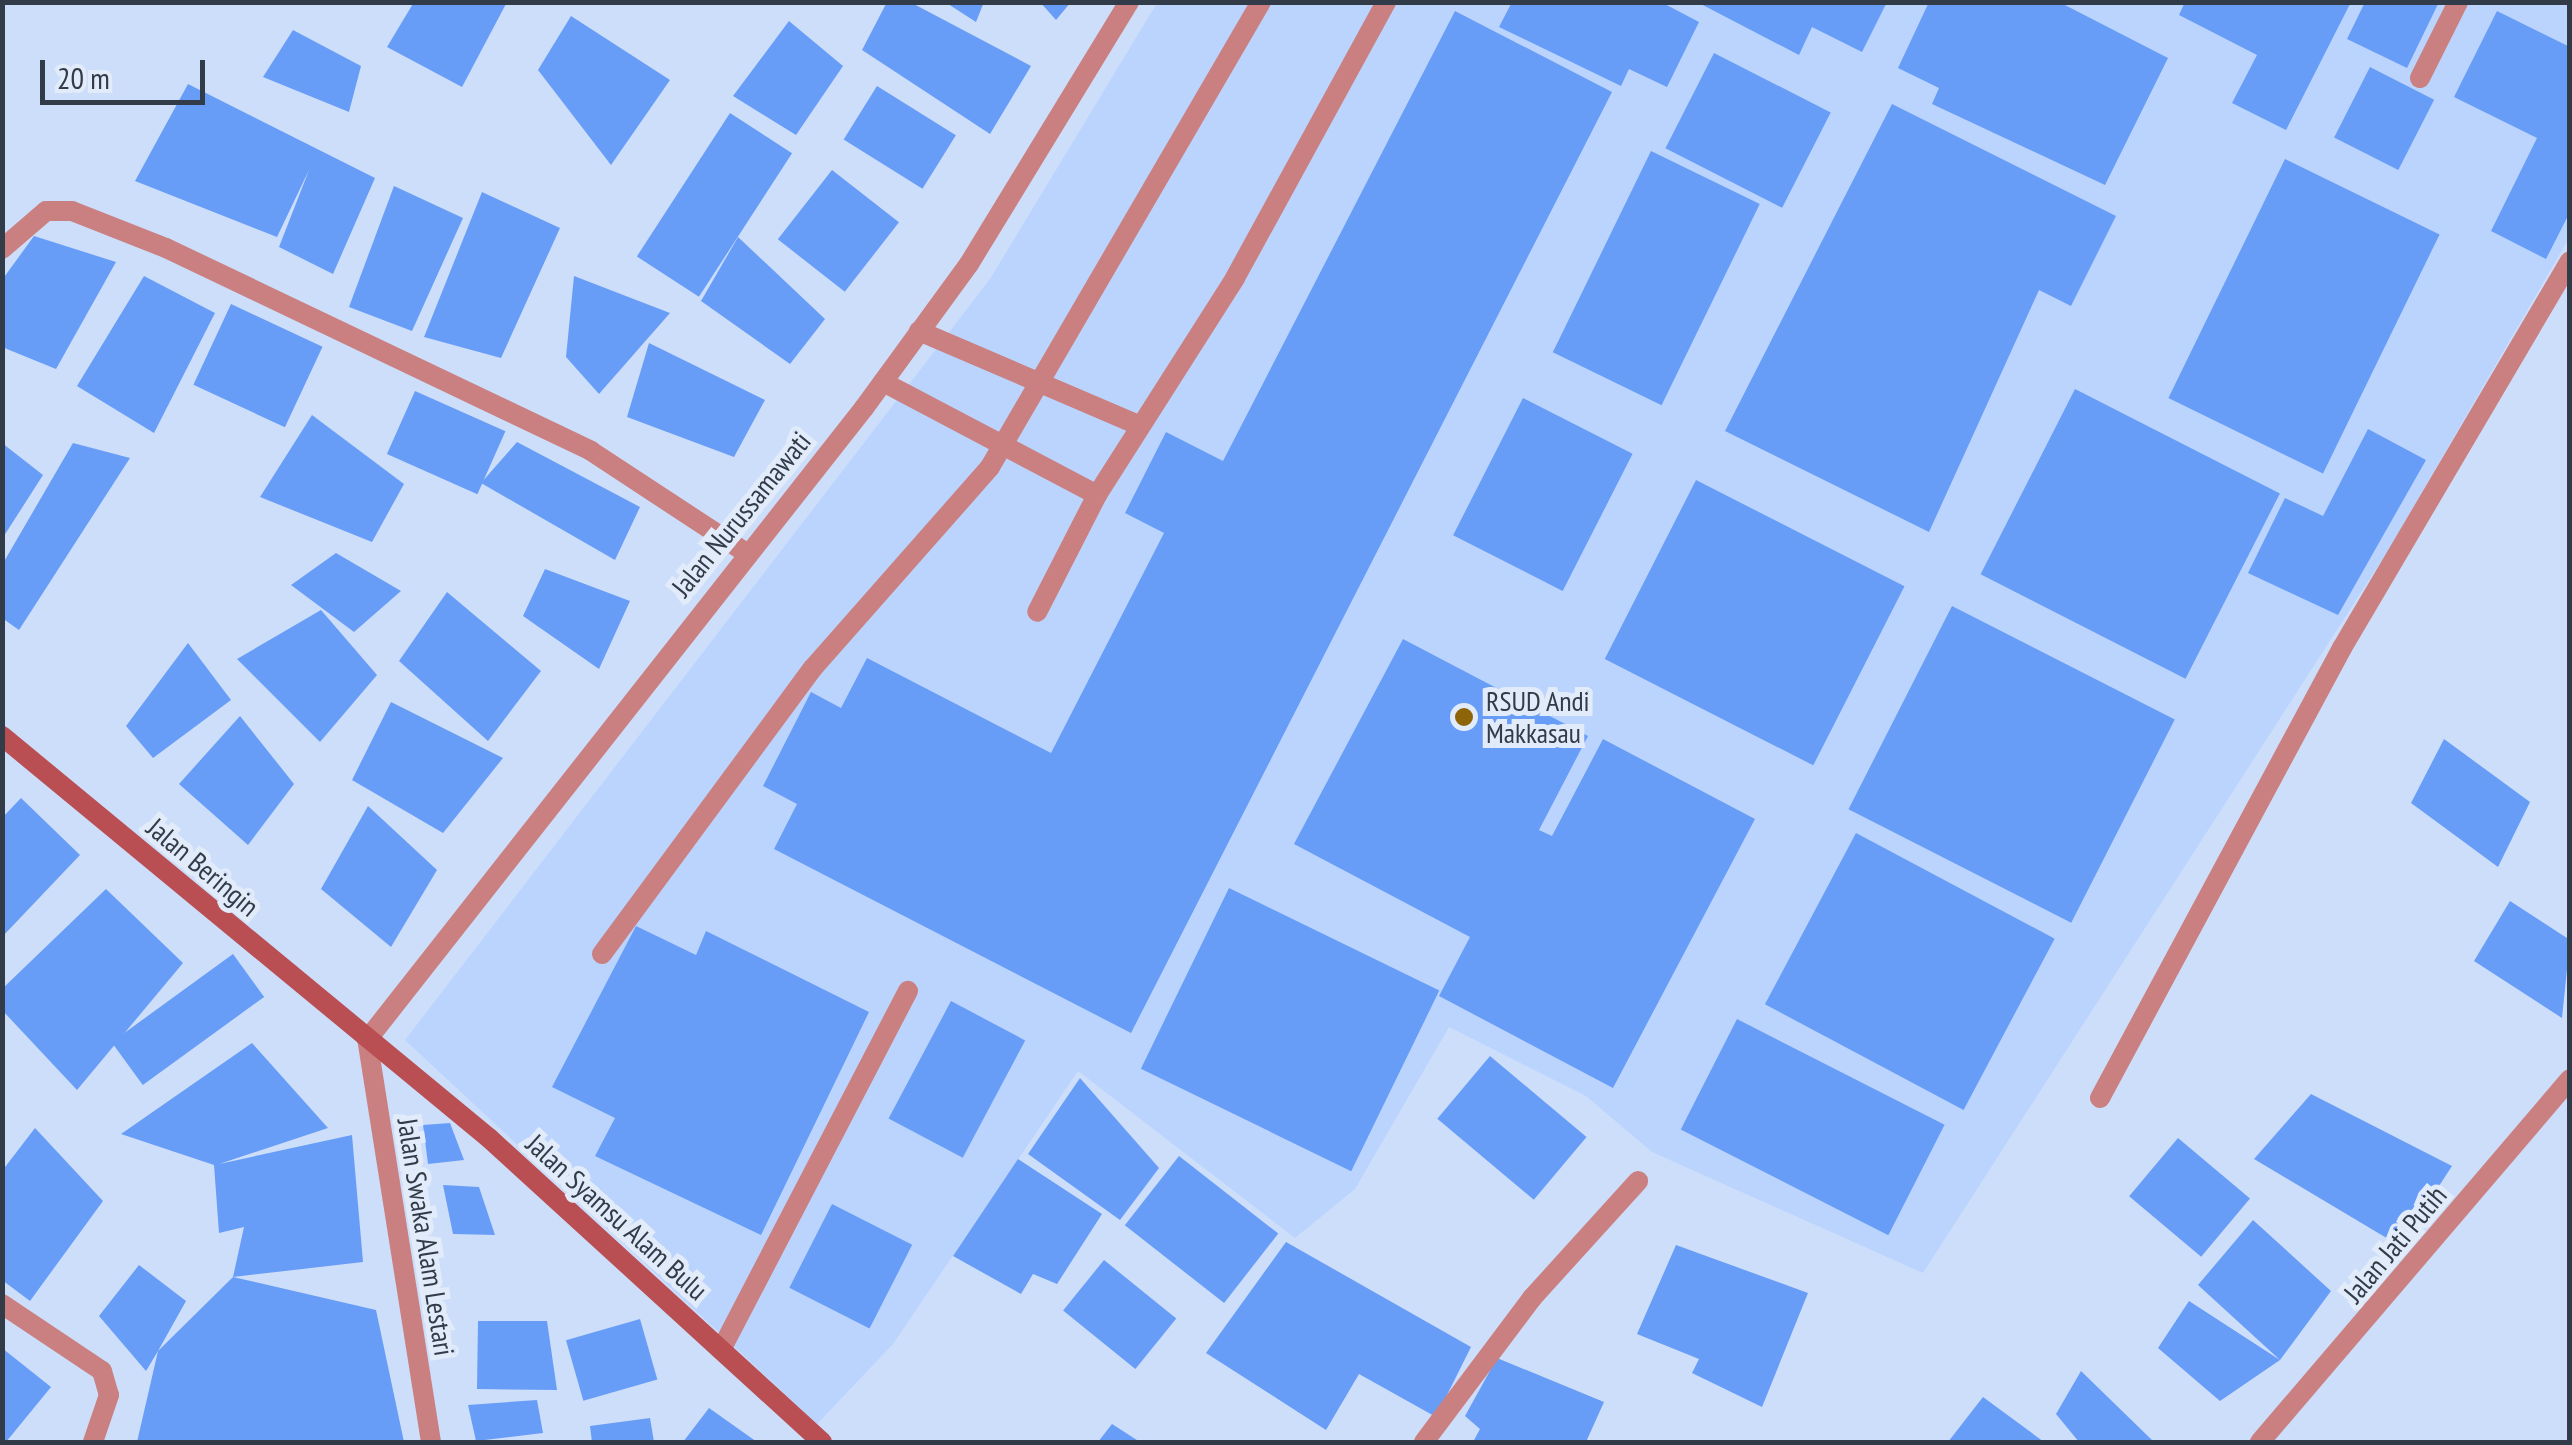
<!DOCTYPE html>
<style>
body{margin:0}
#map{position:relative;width:2572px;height:1445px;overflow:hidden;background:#cddefa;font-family:"PT Sans Narrow",sans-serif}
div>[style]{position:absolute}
.built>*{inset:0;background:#bbd4fd}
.building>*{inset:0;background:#689df7;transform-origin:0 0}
.lane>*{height:20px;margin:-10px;padding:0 10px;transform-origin:10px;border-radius:10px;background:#ca8080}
.street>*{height:20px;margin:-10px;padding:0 10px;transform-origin:10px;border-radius:10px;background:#ca8080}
.secondary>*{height:20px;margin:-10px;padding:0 10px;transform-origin:10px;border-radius:10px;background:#b94e53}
.dots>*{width:28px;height:28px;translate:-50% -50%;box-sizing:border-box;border:5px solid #e2ebf9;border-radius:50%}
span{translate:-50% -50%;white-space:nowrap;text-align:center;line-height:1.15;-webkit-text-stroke:10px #e2ebf9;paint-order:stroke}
.street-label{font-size:28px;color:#323b48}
.poi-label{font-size:28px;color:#323b48}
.left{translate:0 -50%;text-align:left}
.frame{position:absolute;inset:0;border:5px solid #323b48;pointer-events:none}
.scale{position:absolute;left:40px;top:60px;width:165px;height:45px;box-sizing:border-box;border:5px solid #323b48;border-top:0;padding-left:12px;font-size:30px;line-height:35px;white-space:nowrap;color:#323b48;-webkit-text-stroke:8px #e2ebf9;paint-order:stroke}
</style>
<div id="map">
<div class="built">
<div style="clip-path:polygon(1157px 3px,2569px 3px,2569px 238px,2389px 549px,1923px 1273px,1652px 1152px,1586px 1096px,1449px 1027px,1355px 1189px,1295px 1238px,1078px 1071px,893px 1344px,817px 1424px,405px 1040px,990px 279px)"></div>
</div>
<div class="building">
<div style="clip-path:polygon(414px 2px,507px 2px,462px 87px,387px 47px)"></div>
<div style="clip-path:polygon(887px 2px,910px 2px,1031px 66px,990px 134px,862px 50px)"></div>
<div style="clip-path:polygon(945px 2px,984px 2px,976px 22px)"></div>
<div style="clip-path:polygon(1040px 2px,1071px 2px,1056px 20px)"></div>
<div style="clip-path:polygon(1512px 2px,1661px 2px,1699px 22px,1667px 87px,1629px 69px,1621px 86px,1499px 27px)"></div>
<div style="clip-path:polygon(1697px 2px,1887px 2px,1862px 52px,1812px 27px,1799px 55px)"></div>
<div style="clip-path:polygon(1929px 2px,2059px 2px,2168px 58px,2105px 185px,1932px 104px,1939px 88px,1898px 68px)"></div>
<div style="clip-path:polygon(2185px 2px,2351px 2px,2286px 130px,2232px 103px,2257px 55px,2179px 15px)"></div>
<div style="clip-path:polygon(2365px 2px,2439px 2px,2407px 68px,2347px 39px)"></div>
<div style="clip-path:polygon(1455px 11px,1612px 92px,1131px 1033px,774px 849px,797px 804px,763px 786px,811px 692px,841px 708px,867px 658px,1051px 753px,1164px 533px,1125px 513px,1166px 432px,1223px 461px)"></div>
<div style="clip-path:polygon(2497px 11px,2570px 47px,2570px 212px,2546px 259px,2491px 231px,2537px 138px,2454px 97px)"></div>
<div style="clip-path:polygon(571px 16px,670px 80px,611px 165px,538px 70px)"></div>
<div style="clip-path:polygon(789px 21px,843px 66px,796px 135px,733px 96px)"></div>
<div style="clip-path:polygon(293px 30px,361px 66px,349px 112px,263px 77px)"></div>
<div style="left:1714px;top:53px;width:131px;height:107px;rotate:27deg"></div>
<div style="left:2370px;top:67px;width:72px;height:79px;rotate:27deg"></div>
<div style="clip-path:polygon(188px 84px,375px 178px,333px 274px,279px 247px,309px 170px,277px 237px,135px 181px)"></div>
<div style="left:877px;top:86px;width:93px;height:63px;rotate:32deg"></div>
<div style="clip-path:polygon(1892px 104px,2116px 216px,2071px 306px,2039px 290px,1929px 532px,1725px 431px)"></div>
<div style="left:730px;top:113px;width:74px;height:171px;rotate:33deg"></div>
<div style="left:1651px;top:151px;width:121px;height:224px;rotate:26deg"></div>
<div style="left:2285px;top:159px;width:172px;height:266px;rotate:26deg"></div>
<div style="left:832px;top:170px;width:85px;height:88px;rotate:38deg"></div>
<div style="clip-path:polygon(394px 186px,463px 218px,412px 331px,349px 307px)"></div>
<div style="clip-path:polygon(482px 192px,560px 228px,501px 358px,424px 337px)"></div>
<div style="clip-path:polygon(34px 236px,116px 262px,56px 369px,2px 347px,2px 280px)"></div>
<div style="clip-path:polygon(738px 237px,825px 319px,790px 364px,701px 301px)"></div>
<div style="clip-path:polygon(144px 276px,215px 313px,154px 433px,77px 386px)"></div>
<div style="clip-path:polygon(574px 276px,670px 313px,599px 394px,566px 357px)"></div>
<div style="left:231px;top:304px;width:101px;height:89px;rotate:25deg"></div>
<div style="clip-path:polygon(649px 343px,765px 400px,734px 457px,627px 417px)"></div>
<div style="left:2075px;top:389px;width:230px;height:208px;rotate:27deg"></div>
<div style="left:415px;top:391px;width:99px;height:69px;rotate:24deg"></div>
<div style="left:1523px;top:398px;width:123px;height:154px;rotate:27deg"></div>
<div style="clip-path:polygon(312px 415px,404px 484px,372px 542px,260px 497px)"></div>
<div style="clip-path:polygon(2368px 429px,2426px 460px,2338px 615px,2248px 573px,2285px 498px,2323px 516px)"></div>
<div style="clip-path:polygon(517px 442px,640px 507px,615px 560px,481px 483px)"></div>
<div style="clip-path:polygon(2px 443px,43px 475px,2px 539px)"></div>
<div style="clip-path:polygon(73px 443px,130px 458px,19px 630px,2px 618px,2px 565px)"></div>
<div style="left:1696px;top:480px;width:234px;height:201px;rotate:27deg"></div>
<div style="clip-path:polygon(336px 553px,401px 591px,354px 632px,291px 585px)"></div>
<div style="clip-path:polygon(545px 569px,630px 601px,599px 669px,523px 616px)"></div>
<div style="clip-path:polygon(447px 592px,541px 671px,488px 741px,399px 661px)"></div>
<div style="left:1952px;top:606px;width:250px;height:228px;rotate:27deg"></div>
<div style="clip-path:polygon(321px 610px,377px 675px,320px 742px,237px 659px)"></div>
<div style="clip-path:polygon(1403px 639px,1588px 736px,1539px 830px,1552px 836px,1603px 739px,1755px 819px,1613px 1088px,1439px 996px,1470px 937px,1294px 844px)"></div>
<div style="clip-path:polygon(188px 643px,231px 700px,153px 758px,126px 726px)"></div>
<div style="clip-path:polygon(391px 702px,503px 758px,443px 833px,352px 780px)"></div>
<div style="clip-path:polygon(240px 716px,294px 784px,248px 845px,179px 784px)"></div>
<div style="clip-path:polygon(2444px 739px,2530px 802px,2498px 867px,2411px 803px)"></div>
<div style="clip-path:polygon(21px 798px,80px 855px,2px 937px,2px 818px)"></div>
<div style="clip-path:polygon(368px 806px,437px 870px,391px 947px,321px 889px)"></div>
<div style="left:1856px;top:833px;width:225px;height:194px;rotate:28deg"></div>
<div style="left:1229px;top:888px;width:234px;height:201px;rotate:26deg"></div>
<div style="clip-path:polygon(106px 889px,183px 963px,77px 1090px,2px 1010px,2px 989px)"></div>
<div style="clip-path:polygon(2510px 901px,2570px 940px,2562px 1018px,2474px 961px)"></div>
<div style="clip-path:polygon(636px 926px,696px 955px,706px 931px,869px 1012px,761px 1235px,595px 1156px,615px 1118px,552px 1087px)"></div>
<div style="left:233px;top:954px;width:53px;height:150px;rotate:54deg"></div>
<div style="left:951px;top:1001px;width:84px;height:133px;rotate:28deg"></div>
<div style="left:1737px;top:1019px;width:233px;height:124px;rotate:27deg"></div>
<div style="clip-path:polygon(252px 1043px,328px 1128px,219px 1164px,352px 1135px,363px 1262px,233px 1277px,376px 1310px,404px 1442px,137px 1442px,158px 1351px,146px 1371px,99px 1316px,139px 1265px,186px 1301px,158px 1351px,233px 1277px,244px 1227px,219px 1233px,214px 1165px,121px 1134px)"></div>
<div style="left:1490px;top:1056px;width:126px;height:82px;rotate:40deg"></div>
<div style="clip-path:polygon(1080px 1078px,1159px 1168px,1120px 1220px,1028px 1154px)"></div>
<div style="clip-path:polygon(2311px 1094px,2452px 1166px,2400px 1246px,2254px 1159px)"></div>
<div style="clip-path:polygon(450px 1123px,464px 1160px,428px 1164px,423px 1125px)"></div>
<div style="clip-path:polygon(35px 1128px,103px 1201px,30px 1301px,2px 1280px,2px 1171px)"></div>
<div style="left:2178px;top:1138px;width:94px;height:76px;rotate:40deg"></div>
<div style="left:1179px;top:1156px;width:126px;height:88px;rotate:38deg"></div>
<div style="clip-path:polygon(1018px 1159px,1102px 1214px,1057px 1284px,1033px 1274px,1021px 1294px,953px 1256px)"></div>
<div style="clip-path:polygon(443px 1185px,479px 1187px,495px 1235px,453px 1234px)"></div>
<div style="left:832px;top:1204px;width:90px;height:94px;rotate:27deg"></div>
<div style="clip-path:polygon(2253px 1220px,2331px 1291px,2280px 1360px,2220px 1401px,2158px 1348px,2189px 1301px,2280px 1360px,2198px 1285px)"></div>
<div style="clip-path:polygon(1286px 1242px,1471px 1347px,1436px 1417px,1359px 1374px,1326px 1430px,1206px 1353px)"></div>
<div style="clip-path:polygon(1676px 1245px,1808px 1293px,1762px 1407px,1692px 1373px,1699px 1359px,1637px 1334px)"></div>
<div style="left:1104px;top:1260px;width:93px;height:65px;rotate:39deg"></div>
<div style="left:640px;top:1319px;width:63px;height:77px;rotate:74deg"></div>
<div style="clip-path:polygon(478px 1321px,547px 1321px,557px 1390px,477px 1389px)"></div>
<div style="clip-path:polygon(2px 1348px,51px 1387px,6px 1442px,2px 1442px)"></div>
<div style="clip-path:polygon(1497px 1358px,1604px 1402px,1586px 1442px,1473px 1442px,1480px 1429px,1465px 1416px)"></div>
<div style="clip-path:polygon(2081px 1371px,2154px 1442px,2079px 1442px,2056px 1414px)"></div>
<div style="clip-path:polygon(1983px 1397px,2044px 1442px,1948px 1442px)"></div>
<div style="clip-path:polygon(537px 1400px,543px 1433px,476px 1441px,468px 1405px)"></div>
<div style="clip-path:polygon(709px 1408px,757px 1442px,683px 1442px)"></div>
<div style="clip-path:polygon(650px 1418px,654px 1442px,592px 1442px,590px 1426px)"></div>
<div style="clip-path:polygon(1112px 1424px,1140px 1442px,1098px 1442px)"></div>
</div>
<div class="lane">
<div style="left:2420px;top:78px;width:85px;rotate:-63.4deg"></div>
<div style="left:919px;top:331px;width:236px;rotate:23.2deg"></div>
<div style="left:883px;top:382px;width:242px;rotate:27.8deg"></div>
<div style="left:1097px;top:495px;width:131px;rotate:117.1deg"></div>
<div style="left:1097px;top:495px;width:257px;rotate:-57.5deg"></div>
<div style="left:1235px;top:278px;width:315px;rotate:-61.3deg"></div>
<div style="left:602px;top:954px;width:355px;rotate:-53.6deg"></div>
<div style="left:813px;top:668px;width:268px;rotate:-48.6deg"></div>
<div style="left:990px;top:467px;width:538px;rotate:-59.77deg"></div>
</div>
<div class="street">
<div style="left:2px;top:249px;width:58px;rotate:-40.8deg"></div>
<div style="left:46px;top:211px;width:26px"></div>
<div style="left:72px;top:211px;width:101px;rotate:21.5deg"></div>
<div style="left:166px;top:248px;width:471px;rotate:25.5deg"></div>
<div style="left:591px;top:451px;width:182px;rotate:33.3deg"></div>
<div style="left:2100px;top:1098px;width:511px;rotate:-61.73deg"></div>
<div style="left:2342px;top:648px;width:449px;rotate:-59.5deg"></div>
<div style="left:2px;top:1304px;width:120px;rotate:33.8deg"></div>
<div style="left:102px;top:1371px;width:25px;rotate:74deg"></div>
<div style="left:109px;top:1395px;width:50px;rotate:108.8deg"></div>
<div style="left:721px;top:1350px;width:405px;rotate:-62.5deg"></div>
<div style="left:431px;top:1442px;width:407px;rotate:-99deg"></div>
<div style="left:367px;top:1040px;width:804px;rotate:-51.82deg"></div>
<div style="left:864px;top:408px;width:178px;rotate:-53.9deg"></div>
<div style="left:969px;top:264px;width:307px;rotate:-58.6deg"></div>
<div style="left:1424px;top:1442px;width:180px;rotate:-53.1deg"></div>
<div style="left:1532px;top:1298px;width:158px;rotate:-47.8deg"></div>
<div style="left:2260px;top:1442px;width:477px;rotate:-49.5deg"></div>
</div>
<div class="secondary">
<div style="left:2px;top:736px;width:631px;rotate:39.54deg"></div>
<div style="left:489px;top:1138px;width:451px;rotate:42.4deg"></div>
</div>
<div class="dots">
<div style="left:1464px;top:717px;background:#8d6508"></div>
</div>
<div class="street-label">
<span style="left:741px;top:514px;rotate:-51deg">Jalan Nurussamawati</span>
<span style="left:203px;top:867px;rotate:40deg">Jalan Beringin</span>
<span style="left:617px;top:1217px;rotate:42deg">Jalan Syamsu Alam Bulu</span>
<span style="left:426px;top:1237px;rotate:81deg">Jalan Swaka Alam Lestari</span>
<span style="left:2395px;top:1244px;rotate:-50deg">Jalan Jati Putih</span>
</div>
<div class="poi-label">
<span class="left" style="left:1486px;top:717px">RSUD Andi<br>Makkasau</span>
</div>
<div class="frame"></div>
<div class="scale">20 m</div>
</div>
